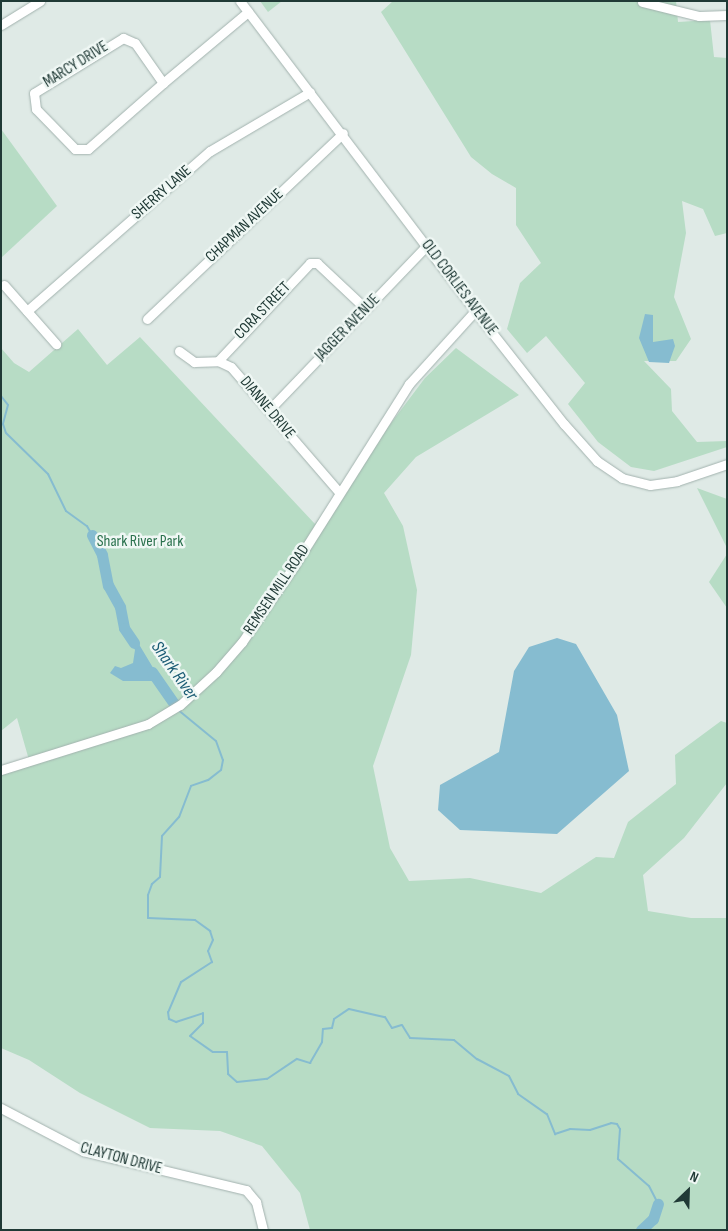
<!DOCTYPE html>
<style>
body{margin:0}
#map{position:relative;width:728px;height:1231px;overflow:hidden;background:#dfeae6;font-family:"Sofia Sans Condensed",sans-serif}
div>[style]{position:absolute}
.green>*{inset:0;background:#b7dcc5}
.water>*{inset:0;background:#86bcd0}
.stream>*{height:2px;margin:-1px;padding:0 1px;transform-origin:1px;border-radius:1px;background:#86bcd0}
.river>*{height:11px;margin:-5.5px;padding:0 5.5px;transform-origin:5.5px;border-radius:5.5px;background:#86bcd0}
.roads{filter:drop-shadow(0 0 1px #a2b2ae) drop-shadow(0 0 1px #a2b2ae)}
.minor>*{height:9px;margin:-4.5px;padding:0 4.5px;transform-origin:4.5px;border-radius:4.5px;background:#fff}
span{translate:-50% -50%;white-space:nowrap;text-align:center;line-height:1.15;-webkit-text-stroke:5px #eff7f4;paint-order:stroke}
.street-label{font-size:16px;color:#203a36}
.park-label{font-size:16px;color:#2a714d}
.water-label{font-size:18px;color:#1b5c75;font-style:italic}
.frame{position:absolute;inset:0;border:2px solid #203a36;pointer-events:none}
.north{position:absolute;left:663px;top:1166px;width:50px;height:50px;-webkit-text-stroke:4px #eff7f4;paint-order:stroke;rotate:24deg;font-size:14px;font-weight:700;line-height:20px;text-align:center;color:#203a36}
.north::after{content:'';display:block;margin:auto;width:18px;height:22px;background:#203a36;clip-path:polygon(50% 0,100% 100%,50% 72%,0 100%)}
</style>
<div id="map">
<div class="green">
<div style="clip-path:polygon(260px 1px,282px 1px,268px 12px)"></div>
<div style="clip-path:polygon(393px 1px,676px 1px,678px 22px,710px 20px,714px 57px,727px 58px,727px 233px,715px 236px,703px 209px,682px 201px,686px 233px,674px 297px,691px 339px,676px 361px,644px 361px,671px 389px,672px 411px,697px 442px,727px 441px,727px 447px,654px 471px,631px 467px,598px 442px,568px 404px,585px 383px,546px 336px,527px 353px,507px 329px,520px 283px,541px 263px,516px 225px,516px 188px,492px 174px,471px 157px,381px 12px)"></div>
<div style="clip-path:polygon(1px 129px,57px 206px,1px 258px)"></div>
<div style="clip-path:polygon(78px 329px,107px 365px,140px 337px,315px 524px,425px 378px,456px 348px,519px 395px,416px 457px,384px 493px,403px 526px,417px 590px,411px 655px,373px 766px,390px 848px,409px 881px,470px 878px,541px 893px,596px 857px,614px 858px,628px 822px,676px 784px,675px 755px,721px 721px,727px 723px,727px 783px,684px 838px,643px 875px,648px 911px,691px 918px,727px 918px,727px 1230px,310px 1230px,300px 1193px,262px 1146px,220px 1131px,150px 1128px,80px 1093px,29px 1060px,1px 1048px,1px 774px,29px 760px,17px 718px,1px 731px,1px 348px,14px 363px,29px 372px)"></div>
<div style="clip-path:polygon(697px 488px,727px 499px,727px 548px)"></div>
<div style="clip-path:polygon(727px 554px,727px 608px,709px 582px)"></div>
</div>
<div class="water">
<div style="clip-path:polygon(645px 314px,653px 315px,653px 342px,673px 339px,675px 346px,669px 363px,649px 362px,639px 338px)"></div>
<div style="clip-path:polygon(131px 631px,161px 681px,160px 684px,154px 681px,123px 681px,110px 673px,115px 666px,121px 668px,133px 663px,135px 650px,126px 633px)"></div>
<div style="clip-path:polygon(557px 638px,576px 644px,617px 715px,629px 771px,557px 834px,460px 830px,438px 810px,440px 785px,499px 752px,514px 671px,529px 647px)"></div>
</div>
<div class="stream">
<div style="left:1px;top:396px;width:11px;rotate:52deg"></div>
<div style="left:8px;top:405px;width:20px;rotate:105deg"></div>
<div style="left:3px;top:424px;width:9px;rotate:72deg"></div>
<div style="left:6px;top:433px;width:59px;rotate:44.3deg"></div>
<div style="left:48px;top:474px;width:41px;rotate:64.1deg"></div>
<div style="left:66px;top:511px;width:26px;rotate:36deg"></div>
<div style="left:87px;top:526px;width:31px;rotate:61deg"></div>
<div style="left:102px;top:553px;width:84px;rotate:73.3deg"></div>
<div style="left:177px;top:709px;width:50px;rotate:39.4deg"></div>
<div style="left:216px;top:741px;width:20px;rotate:70deg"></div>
<div style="left:223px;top:760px;width:10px;rotate:101deg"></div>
<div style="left:221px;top:770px;width:16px;rotate:142deg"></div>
<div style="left:208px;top:780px;width:18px;rotate:161deg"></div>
<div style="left:191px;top:786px;width:33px;rotate:111deg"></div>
<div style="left:179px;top:817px;width:25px;rotate:132deg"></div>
<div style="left:162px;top:836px;width:41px;rotate:92.8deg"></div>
<div style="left:160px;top:877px;width:11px;rotate:139deg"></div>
<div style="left:152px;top:884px;width:12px;rotate:110deg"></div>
<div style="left:148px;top:895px;width:23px;rotate:90deg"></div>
<div style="left:148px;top:918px;width:47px;rotate:2.4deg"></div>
<div style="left:195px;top:920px;width:19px;rotate:36deg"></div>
<div style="left:210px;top:931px;width:9px;rotate:72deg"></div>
<div style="left:213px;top:940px;width:12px;rotate:114deg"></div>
<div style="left:208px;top:951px;width:12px;rotate:70deg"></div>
<div style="left:212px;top:962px;width:37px;rotate:147deg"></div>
<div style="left:181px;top:982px;width:33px;rotate:113deg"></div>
<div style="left:168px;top:1012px;width:7px;rotate:82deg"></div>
<div style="left:169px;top:1019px;width:8px;rotate:23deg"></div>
<div style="left:176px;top:1022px;width:28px;rotate:-18deg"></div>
<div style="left:203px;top:1013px;width:10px;rotate:90deg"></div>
<div style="left:203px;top:1023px;width:18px;rotate:135deg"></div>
<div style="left:190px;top:1036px;width:28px;rotate:35deg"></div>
<div style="left:213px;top:1052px;width:14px"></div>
<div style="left:227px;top:1052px;width:22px;rotate:87deg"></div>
<div style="left:228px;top:1074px;width:12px;rotate:42deg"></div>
<div style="left:237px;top:1082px;width:30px;rotate:-6deg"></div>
<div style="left:267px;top:1079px;width:36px;rotate:-34deg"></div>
<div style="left:297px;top:1059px;width:14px;rotate:17deg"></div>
<div style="left:310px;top:1063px;width:24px;rotate:-60deg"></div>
<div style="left:322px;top:1042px;width:13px;rotate:-86deg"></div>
<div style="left:323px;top:1029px;width:9px;rotate:-6deg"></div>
<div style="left:332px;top:1028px;width:9px;rotate:-77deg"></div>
<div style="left:334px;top:1019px;width:18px;rotate:-34deg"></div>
<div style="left:349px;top:1009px;width:37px;rotate:13deg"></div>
<div style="left:385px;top:1017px;width:13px;rotate:58deg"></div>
<div style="left:392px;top:1028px;width:10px;rotate:-17deg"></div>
<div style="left:402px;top:1025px;width:15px;rotate:58deg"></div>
<div style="left:410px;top:1038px;width:44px;rotate:2.6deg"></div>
<div style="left:454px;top:1040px;width:30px;rotate:40deg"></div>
<div style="left:477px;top:1059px;width:36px;rotate:28deg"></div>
<div style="left:509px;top:1076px;width:20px;rotate:63deg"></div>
<div style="left:518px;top:1094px;width:35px;rotate:35deg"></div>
<div style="left:547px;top:1114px;width:22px;rotate:68deg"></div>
<div style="left:555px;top:1134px;width:16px;rotate:-18deg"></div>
<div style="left:570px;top:1129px;width:20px;rotate:3deg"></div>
<div style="left:590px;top:1130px;width:22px;rotate:-18deg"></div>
<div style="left:611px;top:1123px;width:6px;rotate:9deg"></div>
<div style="left:617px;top:1124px;width:6px;rotate:59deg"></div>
<div style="left:620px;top:1129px;width:30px;rotate:94deg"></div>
<div style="left:618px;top:1159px;width:41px;rotate:41.1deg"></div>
<div style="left:649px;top:1186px;width:20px;rotate:63deg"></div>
</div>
<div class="river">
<div style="left:92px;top:535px;width:22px;rotate:63deg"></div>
<div style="left:102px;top:555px;width:31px;rotate:79deg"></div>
<div style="left:108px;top:585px;width:25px;rotate:61deg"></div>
<div style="left:120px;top:607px;width:21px;rotate:79deg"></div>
<div style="left:124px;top:628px;width:18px;rotate:56deg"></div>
<div style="left:152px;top:672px;width:40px;rotate:55.1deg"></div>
<div style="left:641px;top:1230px;width:16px;rotate:-43deg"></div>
<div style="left:653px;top:1219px;width:16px;rotate:-72deg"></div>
</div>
<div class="roads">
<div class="minor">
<div style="left:240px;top:1px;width:389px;rotate:52.8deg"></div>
<div style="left:475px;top:311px;width:144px;rotate:51.8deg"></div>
<div style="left:564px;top:424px;width:50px;rotate:48.3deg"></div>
<div style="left:597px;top:461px;width:30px;rotate:34deg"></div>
<div style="left:622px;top:478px;width:29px;rotate:14deg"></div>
<div style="left:650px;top:485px;width:27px;rotate:-8deg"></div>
<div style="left:677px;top:481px;width:53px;rotate:-18.8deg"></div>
<div style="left:642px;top:2px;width:59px;rotate:13.8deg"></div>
<div style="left:699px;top:16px;width:28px;rotate:-2deg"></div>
<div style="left:1px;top:25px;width:46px;rotate:-31.6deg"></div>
<div style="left:123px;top:38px;width:13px;rotate:23deg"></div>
<div style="left:135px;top:43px;width:49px;rotate:55deg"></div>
<div style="left:163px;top:83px;width:100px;rotate:138.7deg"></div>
<div style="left:88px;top:149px;width:13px;rotate:180deg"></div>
<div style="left:75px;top:149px;width:56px;rotate:-134.3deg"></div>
<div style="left:36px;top:109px;width:16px;rotate:-97deg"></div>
<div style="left:34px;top:93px;width:105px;rotate:-31.7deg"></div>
<div style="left:163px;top:83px;width:111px;rotate:-39.9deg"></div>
<div style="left:4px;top:285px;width:79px;rotate:48.6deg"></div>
<div style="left:27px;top:311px;width:243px;rotate:-41.2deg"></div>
<div style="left:210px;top:151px;width:116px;rotate:-30.5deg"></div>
<div style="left:147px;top:319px;width:270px;rotate:-43.5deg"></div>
<div style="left:179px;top:351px;width:19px;rotate:36deg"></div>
<div style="left:194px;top:362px;width:24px;rotate:-2deg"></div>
<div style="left:218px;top:361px;width:14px;rotate:25deg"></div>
<div style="left:231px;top:367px;width:165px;rotate:49.2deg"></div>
<div style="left:218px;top:361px;width:134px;rotate:-46.8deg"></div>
<div style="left:310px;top:263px;width:7px"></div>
<div style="left:317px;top:263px;width:67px;rotate:43.2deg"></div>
<div style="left:269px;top:410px;width:228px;rotate:-46.2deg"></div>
<div style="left:1px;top:770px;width:154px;rotate:-17.4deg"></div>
<div style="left:148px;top:724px;width:37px;rotate:-31deg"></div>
<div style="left:180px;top:705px;width:49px;rotate:-42.5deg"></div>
<div style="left:216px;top:672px;width:40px;rotate:-49deg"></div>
<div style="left:242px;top:642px;width:92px;rotate:-55.6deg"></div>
<div style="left:294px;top:566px;width:215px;rotate:-57.7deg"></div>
<div style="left:409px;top:384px;width:98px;rotate:-47.9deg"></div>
<div style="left:1px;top:1108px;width:93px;rotate:27.7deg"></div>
<div style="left:83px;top:1151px;width:168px;rotate:13.5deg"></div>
<div style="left:246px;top:1190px;width:16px;rotate:50deg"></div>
<div style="left:256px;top:1202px;width:29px;rotate:76deg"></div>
</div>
</div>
<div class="street-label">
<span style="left:76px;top:65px;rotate:-32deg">MARCY DRIVE</span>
<span style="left:162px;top:193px;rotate:-41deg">SHERRY LANE</span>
<span style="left:245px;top:226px;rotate:-43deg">CHAPMAN AVENUE</span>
<span style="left:459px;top:288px;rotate:53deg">OLD CORLIES AVENUE</span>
<span style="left:263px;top:311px;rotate:-46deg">CORA STREET</span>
<span style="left:348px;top:328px;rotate:-46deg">JAGGER AVENUE</span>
<span style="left:267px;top:408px;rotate:50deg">DIANNE DRIVE</span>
<span style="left:277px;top:590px;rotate:-56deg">REMSEN MILL ROAD</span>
<span style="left:121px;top:1159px;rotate:15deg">CLAYTON DRIVE</span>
</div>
<div class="park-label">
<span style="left:140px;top:542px">Shark River Park</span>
</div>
<div class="water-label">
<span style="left:174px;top:671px;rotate:55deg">Shark River</span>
</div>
<div class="frame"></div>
<div class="north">N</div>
</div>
